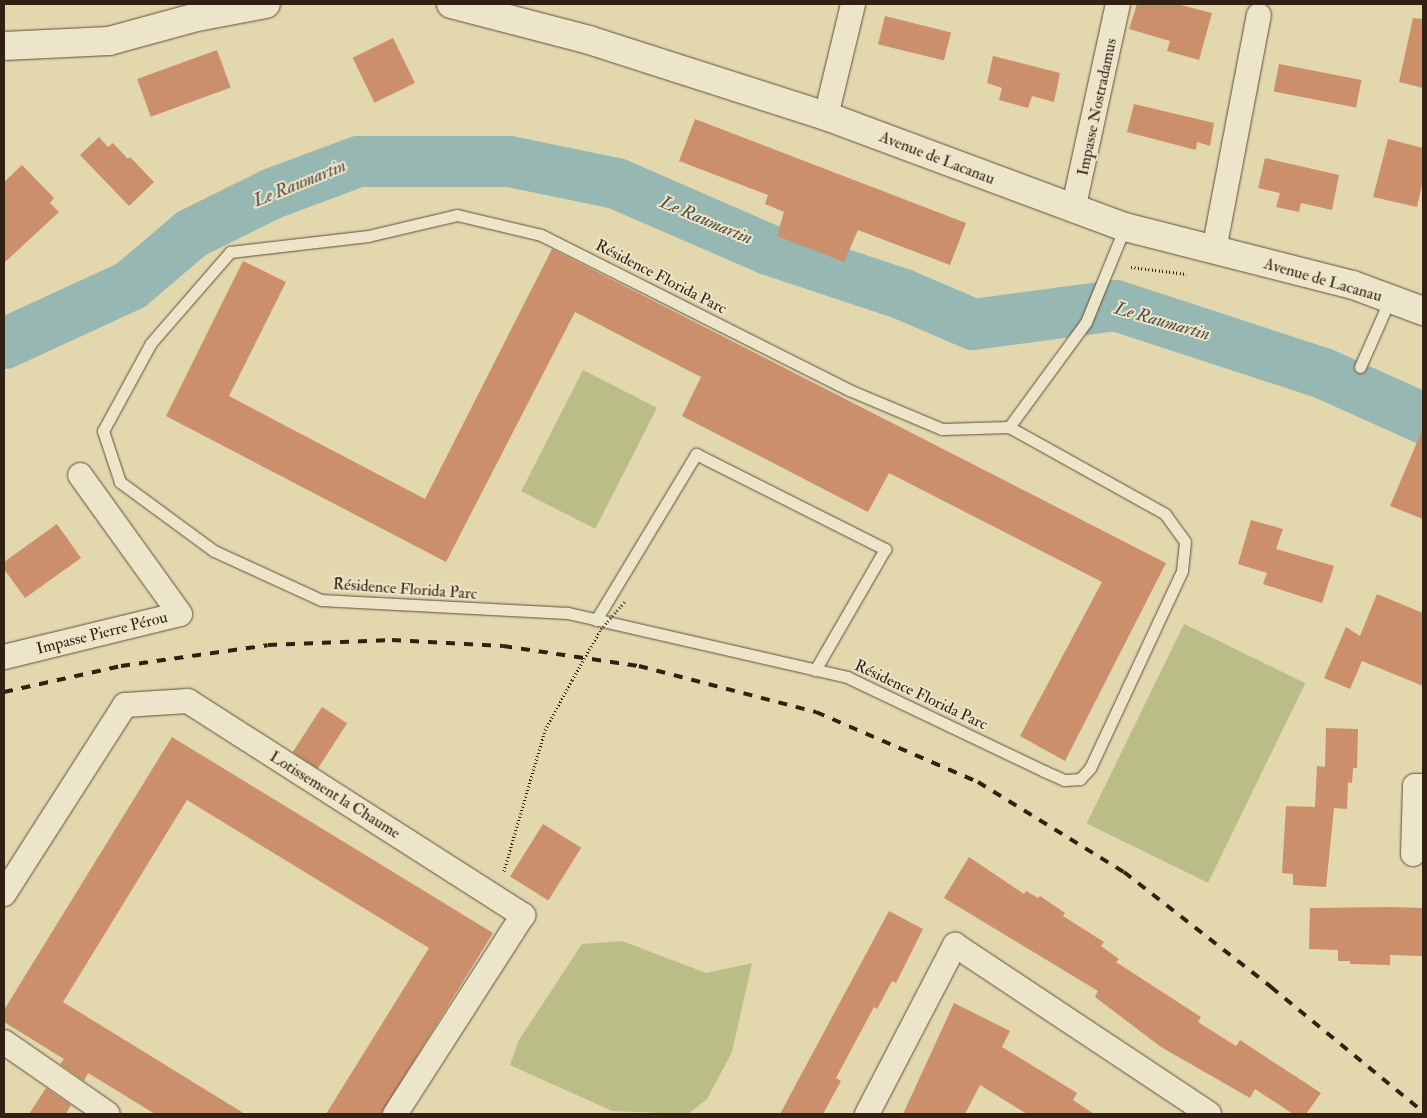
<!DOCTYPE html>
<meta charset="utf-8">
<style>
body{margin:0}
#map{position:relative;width:1427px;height:1118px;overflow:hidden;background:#e3d7ae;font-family:"IM FELL Double Pica",serif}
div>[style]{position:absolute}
.green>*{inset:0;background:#babd86;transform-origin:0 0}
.river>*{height:51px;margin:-25.5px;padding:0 25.5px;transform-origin:25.5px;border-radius:25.5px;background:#97b8b2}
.building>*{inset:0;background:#cc8f6b;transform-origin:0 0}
.path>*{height:3px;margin-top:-1.5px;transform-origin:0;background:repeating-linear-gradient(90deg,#322013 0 1px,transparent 0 3.5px)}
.roads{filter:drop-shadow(0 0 1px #5e4e3a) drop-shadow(0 0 1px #5e4e3a)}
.lane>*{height:11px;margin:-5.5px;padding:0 5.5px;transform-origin:5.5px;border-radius:5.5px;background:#ede5ca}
.street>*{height:24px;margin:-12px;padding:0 12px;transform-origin:12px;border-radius:12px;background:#ede5ca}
.secondary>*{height:28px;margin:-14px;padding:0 14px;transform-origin:14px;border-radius:14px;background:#ede5ca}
.rail>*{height:4px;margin-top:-2px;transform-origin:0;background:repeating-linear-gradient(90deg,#322013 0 9px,transparent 0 18px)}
.path-bridge>*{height:3px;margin-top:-1.5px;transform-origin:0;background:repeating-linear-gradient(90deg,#322013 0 1px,transparent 0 3.5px)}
span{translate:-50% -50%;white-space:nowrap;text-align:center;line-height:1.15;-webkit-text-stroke:4px #ede5ca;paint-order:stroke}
.street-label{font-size:16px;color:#322013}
.water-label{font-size:18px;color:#504e43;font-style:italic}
.frame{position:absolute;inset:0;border:5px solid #322013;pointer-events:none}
</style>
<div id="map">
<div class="green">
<div style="left:583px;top:370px;width:83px;height:136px;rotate:27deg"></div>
<div style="left:1184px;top:624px;width:135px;height:222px;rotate:26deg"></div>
<div style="clip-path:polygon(622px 941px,706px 973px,752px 963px,732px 1052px,707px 1099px,688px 1114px,612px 1111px,510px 1065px,519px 1040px,582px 944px)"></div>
</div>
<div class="river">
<div style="left:4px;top:343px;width:139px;rotate:-24.7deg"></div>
<div style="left:130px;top:285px;width:80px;rotate:-40.4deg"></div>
<div style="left:191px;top:233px;width:90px;rotate:-26.3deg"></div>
<div style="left:272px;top:193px;width:92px;rotate:-20.4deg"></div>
<div style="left:358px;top:161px;width:151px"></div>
<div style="left:509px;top:161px;width:109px;rotate:11.6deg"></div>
<div style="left:616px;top:183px;width:166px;rotate:23.5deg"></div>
<div style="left:768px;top:249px;width:142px;rotate:18.4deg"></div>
<div style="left:903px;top:294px;width:76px;rotate:23.2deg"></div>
<div style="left:973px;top:324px;width:143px;rotate:-7.6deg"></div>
<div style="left:1115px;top:305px;width:219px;rotate:18.1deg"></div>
<div style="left:1323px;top:373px;width:110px;rotate:24.2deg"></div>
</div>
<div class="building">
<div style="clip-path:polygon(1137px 4px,1177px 4px,1212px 13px,1199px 60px,1167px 51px,1170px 41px,1129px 29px)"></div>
<div style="left:885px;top:16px;width:68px;height:29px;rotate:14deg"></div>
<div style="clip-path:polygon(1413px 18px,1423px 19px,1423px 88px,1399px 82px)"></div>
<div style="left:393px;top:38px;width:50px;height:45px;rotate:64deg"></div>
<div style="left:217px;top:50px;width:40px;height:85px;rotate:70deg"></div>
<div style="clip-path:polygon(993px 56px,1060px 73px,1054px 102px,1032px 96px,1028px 108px,999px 100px,1002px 88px,987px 83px)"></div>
<div style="left:1279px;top:64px;width:84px;height:28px;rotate:11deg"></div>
<div style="clip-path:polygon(1134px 104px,1214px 123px,1210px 146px,1197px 142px,1196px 150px,1127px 132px)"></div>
<div style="clip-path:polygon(695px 119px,966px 223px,950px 265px,858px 230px,844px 262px,777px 236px,784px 212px,765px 204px,768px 195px,679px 161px)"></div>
<div style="clip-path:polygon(99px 137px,108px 147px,113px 143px,128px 159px,130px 157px,154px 182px,129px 206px,80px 155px)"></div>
<div style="clip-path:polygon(1388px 139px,1423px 148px,1423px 180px,1417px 207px,1373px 197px)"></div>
<div style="clip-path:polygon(1265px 158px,1339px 175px,1332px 210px,1301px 203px,1299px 212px,1276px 207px,1280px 193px,1258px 188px)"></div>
<div style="clip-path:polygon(22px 165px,54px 198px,50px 203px,59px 212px,4px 263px,4px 182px)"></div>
<div style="clip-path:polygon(552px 249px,1166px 563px,1065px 761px,1020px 736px,1102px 582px,889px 473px,868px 512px,682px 416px,701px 377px,575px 312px,446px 562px,166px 416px,243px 261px,286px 282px,229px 396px,425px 499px)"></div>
<div style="clip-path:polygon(1423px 428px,1423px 519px,1390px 506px)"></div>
<div style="clip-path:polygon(1251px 520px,1283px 529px,1276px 549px,1334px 566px,1322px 603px,1263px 584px,1267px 573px,1238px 564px)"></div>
<div style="clip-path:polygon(57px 524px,81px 558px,25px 598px,4px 569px,4px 562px)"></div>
<div style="clip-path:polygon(1377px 594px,1423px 613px,1423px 686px,1362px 661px,1350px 689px,1324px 678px,1346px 627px,1360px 636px)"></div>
<div style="left:322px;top:707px;width:30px;height:54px;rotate:33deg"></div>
<div style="clip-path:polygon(1326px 728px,1358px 729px,1357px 768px,1353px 768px,1352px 783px,1348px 782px,1347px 809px,1334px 808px,1326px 887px,1293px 885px,1293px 874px,1282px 873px,1286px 806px,1315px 807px,1317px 766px,1325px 767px)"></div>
<div style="clip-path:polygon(172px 737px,493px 933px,381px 1114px,326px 1114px,429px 948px,187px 800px,63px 1002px,245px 1114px,155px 1114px,88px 1073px,84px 1081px,60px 1064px,64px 1059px,4px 1022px,4px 1010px)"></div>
<div style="left:543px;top:824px;width:45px;height:62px;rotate:32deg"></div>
<div style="clip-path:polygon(969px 857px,1024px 894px,1026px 891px,1038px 898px,1040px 896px,1065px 913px,1063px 916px,1104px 942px,1101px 946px,1119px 959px,1116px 962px,1201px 1017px,1198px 1022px,1236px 1046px,1240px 1040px,1321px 1093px,1306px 1114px,1293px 1114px,1255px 1089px,1250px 1098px,1161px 1047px,1095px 997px,1098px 991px,944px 898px)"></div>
<div style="clip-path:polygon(1392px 907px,1423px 908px,1423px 956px,1390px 955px,1390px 965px,1350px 964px,1350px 961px,1338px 961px,1338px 950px,1309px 949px,1310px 908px)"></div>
<div style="clip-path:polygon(889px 911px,923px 929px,896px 983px,892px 981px,877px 1009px,874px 1007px,836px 1078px,841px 1081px,823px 1114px,780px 1114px)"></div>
<div style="clip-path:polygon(954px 1003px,1010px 1031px,1002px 1047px,1077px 1093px,1073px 1100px,1094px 1114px,1027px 1114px,980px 1085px,965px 1114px,903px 1114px)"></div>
<div style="clip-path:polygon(46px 1088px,71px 1105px,66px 1114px,29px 1114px)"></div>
</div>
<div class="path">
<div style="left:1131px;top:267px;width:56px;rotate:7.1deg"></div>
<div style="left:504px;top:871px;width:147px;rotate:-73.8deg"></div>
<div style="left:545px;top:730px;width:57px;rotate:-61.6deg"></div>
</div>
<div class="roads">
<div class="lane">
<div style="left:1360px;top:367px;width:74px;rotate:-66.2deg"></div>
<div style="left:1009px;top:427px;width:179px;rotate:29.1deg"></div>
<div style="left:1165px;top:514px;width:34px;rotate:54deg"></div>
<div style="left:1185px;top:542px;width:29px;rotate:96deg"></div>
<div style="left:1182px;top:571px;width:217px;rotate:115deg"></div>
<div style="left:1090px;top:768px;width:15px;rotate:132deg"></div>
<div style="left:1080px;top:779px;width:16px;rotate:176deg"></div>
<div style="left:1064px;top:780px;width:22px;rotate:-156deg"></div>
<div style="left:1044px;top:771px;width:218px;rotate:-154.5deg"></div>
<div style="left:847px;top:677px;width:287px;rotate:-167.1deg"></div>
<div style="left:567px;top:613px;width:246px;rotate:-177deg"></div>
<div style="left:321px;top:600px;width:118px;rotate:-155.4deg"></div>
<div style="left:214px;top:551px;width:117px;rotate:-143.7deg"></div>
<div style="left:120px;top:482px;width:54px;rotate:-108.4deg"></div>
<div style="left:103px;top:431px;width:100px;rotate:-61.4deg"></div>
<div style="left:151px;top:343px;width:121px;rotate:-49deg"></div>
<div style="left:230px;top:252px;width:139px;rotate:-6.6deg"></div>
<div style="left:368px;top:236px;width:91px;rotate:-13.3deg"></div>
<div style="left:457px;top:215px;width:86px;rotate:13.4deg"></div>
<div style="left:541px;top:235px;width:345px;rotate:26.7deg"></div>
<div style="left:849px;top:390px;width:101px;rotate:22.8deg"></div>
<div style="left:942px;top:429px;width:67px;rotate:-1.7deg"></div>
<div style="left:1009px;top:427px;width:130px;rotate:-53.7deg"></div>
<div style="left:1086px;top:322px;width:103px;rotate:-67.7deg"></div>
<div style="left:596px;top:620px;width:194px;rotate:-58.9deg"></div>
<div style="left:696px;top:454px;width:212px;rotate:26.7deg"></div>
<div style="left:885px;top:549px;width:140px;rotate:120deg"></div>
</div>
<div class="street">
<div style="left:826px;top:116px;width:115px;rotate:-76.4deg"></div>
<div style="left:1073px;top:210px;width:211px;rotate:-77.7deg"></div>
<div style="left:1214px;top:250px;width:239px;rotate:-79.2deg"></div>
<div style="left:4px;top:657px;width:181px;rotate:-13.7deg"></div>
<div style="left:180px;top:614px;width:171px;rotate:-125.7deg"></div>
<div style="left:1413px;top:854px;width:68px;rotate:-88.3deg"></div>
<div style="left:1415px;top:786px;width:8px"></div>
<div style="left:4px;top:894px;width:224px;rotate:-57.4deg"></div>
<div style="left:125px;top:705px;width:63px;rotate:-3.6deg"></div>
<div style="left:188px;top:701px;width:398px;rotate:32.6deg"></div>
<div style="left:523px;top:915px;width:237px;rotate:122.7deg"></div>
<div style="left:4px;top:1042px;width:126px;rotate:34.7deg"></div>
<div style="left:867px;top:1114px;width:191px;rotate:-62.5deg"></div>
<div style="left:955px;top:945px;width:305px;rotate:33.6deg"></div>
</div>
<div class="secondary">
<div style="left:451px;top:4px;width:143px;rotate:14.6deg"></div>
<div style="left:589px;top:40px;width:249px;rotate:17.8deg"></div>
<div style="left:826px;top:116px;width:319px;rotate:20.4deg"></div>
<div style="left:1125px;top:227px;width:235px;rotate:14.3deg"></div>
<div style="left:1353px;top:285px;width:75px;rotate:20.4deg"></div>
<div style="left:4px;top:46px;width:105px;rotate:-2.7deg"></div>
<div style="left:109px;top:41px;width:91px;rotate:-15.3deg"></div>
<div style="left:197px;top:17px;width:70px;rotate:-10.7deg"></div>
</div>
</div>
<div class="rail">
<div style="left:4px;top:692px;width:120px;rotate:-12.5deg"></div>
<div style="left:121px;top:666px;width:148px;rotate:-8.1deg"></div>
<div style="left:268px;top:645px;width:124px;rotate:-2.3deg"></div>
<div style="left:392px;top:640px;width:111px;rotate:3.1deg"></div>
<div style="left:503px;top:646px;width:137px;rotate:8.4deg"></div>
<div style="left:639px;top:666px;width:183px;rotate:14.6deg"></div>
<div style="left:816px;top:712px;width:176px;rotate:23.4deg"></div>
<div style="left:978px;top:782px;width:172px;rotate:31.7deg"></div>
<div style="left:1124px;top:872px;width:187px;rotate:38deg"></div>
<div style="left:1271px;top:987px;width:197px;rotate:39.4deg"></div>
</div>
<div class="path-bridge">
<div style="left:572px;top:680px;width:59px;rotate:-60.4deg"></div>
<div style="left:601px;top:629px;width:38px;rotate:-49deg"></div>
</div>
<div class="street-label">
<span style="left:1097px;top:107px;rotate:-78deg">Impasse Nostradamus</span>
<span style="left:937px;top:158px;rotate:21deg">Avenue de Lacanau</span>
<span style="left:661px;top:277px;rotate:27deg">Résidence Florida Parc</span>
<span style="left:1323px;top:280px;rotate:16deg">Avenue de Lacanau</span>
<span style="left:405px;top:589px;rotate:4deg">Résidence Florida Parc</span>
<span style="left:102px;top:633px;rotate:-14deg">Impasse Pierre Pérou</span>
<span style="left:921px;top:695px;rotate:25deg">Résidence Florida Parc</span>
<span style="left:335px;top:795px;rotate:32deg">Lotissement la Chaume</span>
</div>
<div class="water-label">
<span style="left:300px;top:184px;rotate:-22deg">Le Raumartin</span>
<span style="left:706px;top:221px;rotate:23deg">Le Raumartin</span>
<span style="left:1162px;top:322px;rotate:16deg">Le Raumartin</span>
</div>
<div class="frame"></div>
</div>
